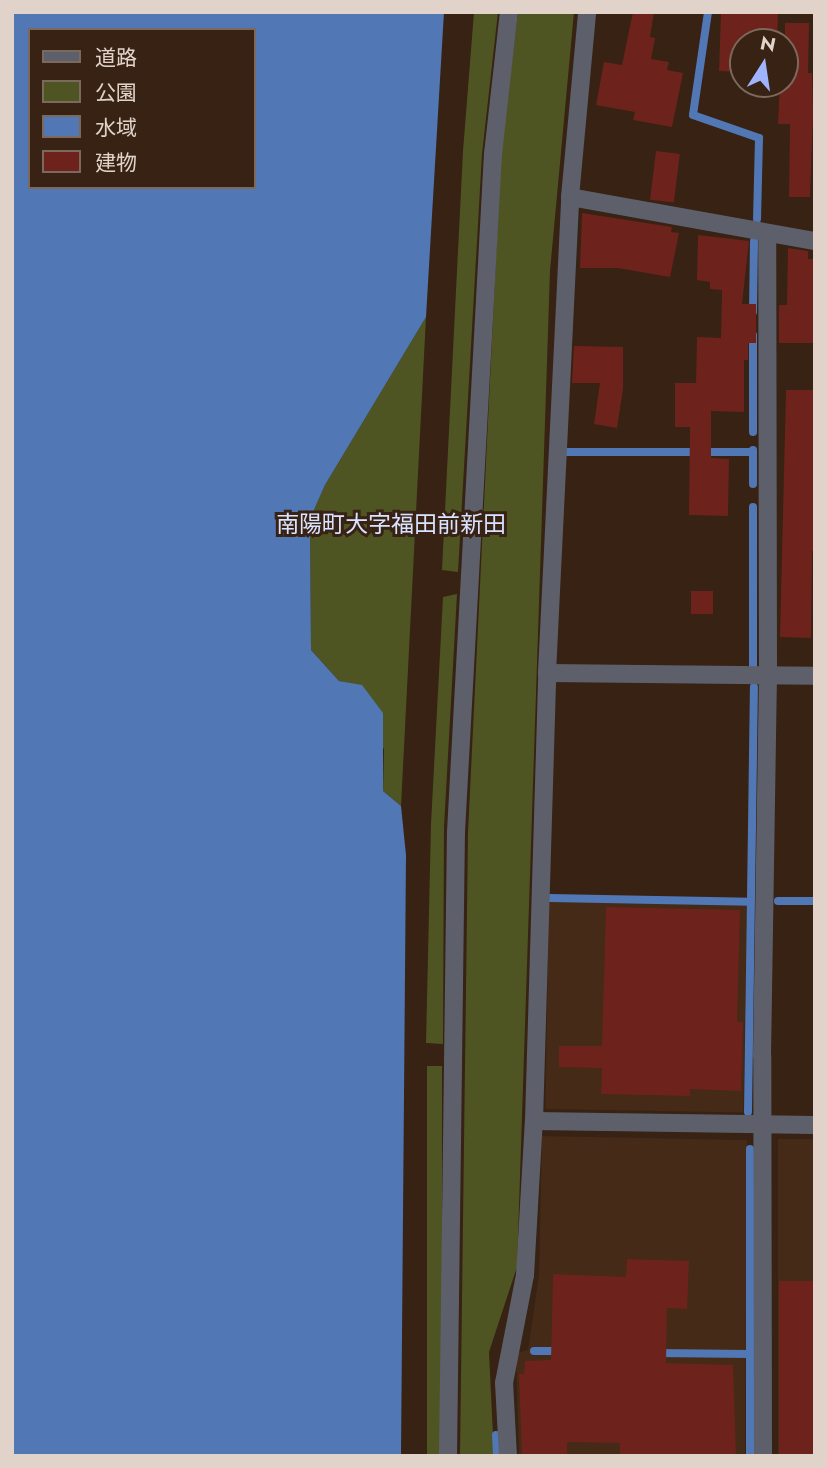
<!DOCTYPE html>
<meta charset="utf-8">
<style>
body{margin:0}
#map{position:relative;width:827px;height:1468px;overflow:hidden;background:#372214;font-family:Jost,"Noto Sans JP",sans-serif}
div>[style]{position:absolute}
.built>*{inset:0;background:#442a17;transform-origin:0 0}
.green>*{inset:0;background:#4e5522;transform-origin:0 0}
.water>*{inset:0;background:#5177b5}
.stream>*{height:8px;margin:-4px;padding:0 4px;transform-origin:4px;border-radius:4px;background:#5177b5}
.building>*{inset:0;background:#6d231b;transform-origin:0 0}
.minor>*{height:18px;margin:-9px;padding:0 9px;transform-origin:9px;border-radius:9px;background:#5d606b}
span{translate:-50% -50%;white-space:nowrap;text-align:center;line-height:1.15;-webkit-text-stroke:6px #372214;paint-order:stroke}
.quarter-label{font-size:23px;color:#d9e3ff}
.frame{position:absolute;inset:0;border:14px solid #e1d3ca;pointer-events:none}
.legend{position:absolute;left:28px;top:28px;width:228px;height:161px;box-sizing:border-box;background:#372214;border:2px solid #7b695d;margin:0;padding:9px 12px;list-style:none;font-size:21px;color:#e1d3ca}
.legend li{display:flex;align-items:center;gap:14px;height:35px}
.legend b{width:35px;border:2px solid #7b695d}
.north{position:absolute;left:729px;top:28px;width:70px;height:70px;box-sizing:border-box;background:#372214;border:2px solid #7b695d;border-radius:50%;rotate:12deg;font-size:19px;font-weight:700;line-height:28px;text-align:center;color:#e1d3ca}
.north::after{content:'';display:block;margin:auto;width:24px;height:32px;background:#9eb4fd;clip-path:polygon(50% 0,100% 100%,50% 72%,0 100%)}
</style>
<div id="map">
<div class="built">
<div style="left:549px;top:901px;width:198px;height:208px;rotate:1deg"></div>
<div style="clip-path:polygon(542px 1136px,747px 1140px,745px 1456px,519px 1456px,516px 1353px,528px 1350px,539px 1275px)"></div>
<div style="left:778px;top:1139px;width:37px;height:317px"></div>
</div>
<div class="green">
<div style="clip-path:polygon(474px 12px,498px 12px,482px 154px,458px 572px,442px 570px,463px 151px)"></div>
<div style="clip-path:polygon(518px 12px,574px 12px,550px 271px,517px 1267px,489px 1352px,494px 1456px,460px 1456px,468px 832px,501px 154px)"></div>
<div style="clip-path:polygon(426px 317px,401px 806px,383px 791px,384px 750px,362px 686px,339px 681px,311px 650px,310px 519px,325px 485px)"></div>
<div style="clip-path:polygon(457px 594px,444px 827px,443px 1044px,426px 1043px,431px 824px,443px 597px)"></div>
<div style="left:427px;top:1066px;width:15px;height:390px"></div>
</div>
<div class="water">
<div style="clip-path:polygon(evenodd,12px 12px,444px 12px,426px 317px,325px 485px,310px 519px,311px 650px,339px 681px,362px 685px,383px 713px,383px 791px,401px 806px,406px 855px,401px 1456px,12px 1456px,12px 12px,30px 30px,254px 30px,254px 187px,30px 187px,30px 30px)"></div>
</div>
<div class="stream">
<div style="left:708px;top:12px;width:104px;rotate:98.3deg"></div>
<div style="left:693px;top:115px;width:70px;rotate:19.2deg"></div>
<div style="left:759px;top:138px;width:81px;rotate:91.4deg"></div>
<div style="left:753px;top:312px;width:71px;rotate:-89.2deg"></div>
<div style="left:753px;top:432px;width:97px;rotate:-90deg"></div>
<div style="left:753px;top:450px;width:34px;rotate:90deg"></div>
<div style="left:565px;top:452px;width:187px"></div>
<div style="left:753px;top:507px;width:159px;rotate:90deg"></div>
<div style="left:550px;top:898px;width:200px;rotate:1.1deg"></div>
<div style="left:778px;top:901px;width:37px"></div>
<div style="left:748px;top:1112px;width:425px;rotate:-89.2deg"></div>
<div style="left:534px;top:1351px;width:28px"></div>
<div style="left:655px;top:1353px;width:96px;rotate:0.6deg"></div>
<div style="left:496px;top:1435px;width:21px;rotate:87deg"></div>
<div style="left:750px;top:1456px;width:307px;rotate:-90deg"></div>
</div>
<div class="building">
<div style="clip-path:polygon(633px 12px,654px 12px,650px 37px,655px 38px,651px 59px,669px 62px,667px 70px,683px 73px,672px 127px,633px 120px,635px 112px,596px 105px,604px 62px,622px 65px)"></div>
<div style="clip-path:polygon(721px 12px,778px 14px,777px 42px,743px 42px,743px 72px,719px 71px)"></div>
<div style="clip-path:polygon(785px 23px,809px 23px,808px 73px,812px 73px,813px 114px,810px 197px,789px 197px,790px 124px,778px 124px,780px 84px,785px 84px)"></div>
<div style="left:656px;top:151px;width:24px;height:49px;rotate:7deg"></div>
<div style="clip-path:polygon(582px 213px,672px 227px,671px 232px,679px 233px,670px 277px,618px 268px,580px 268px)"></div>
<div style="clip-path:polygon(698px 235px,749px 241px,742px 304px,756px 304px,756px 343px,748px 343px,748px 360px,744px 360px,744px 412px,711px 411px,711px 458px,729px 459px,728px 516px,689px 515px,690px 427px,675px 427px,675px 383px,696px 383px,697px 337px,721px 338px,722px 290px,710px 289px,710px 282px,697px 280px)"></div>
<div style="clip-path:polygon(788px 248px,808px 251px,808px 259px,815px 259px,815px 343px,779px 343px,779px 305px,787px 305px)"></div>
<div style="clip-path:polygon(574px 346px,623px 347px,623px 389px,617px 428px,594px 424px,600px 383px,572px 383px)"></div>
<div style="clip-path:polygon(786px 390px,815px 390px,815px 551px,812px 551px,811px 638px,780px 637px)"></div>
<div style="left:691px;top:591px;width:22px;height:23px"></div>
<div style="clip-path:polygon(606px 907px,740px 910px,737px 1022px,743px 1022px,741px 1091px,690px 1089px,690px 1096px,601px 1094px,602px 1068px,559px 1067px,559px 1046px,602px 1046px)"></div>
<div style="clip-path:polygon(627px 1259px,689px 1261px,687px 1309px,667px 1308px,666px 1363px,733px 1365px,736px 1456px,620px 1456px,620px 1443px,567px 1442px,567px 1456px,522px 1456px,519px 1374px,524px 1374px,525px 1361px,551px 1360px,553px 1274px,626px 1277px)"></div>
<div style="left:779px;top:1281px;width:36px;height:175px"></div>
</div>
<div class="minor">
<div style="left:570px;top:197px;width:249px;rotate:10.2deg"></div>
<div style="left:547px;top:673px;width:268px;rotate:0.6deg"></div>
<div style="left:534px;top:1121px;width:281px;rotate:0.8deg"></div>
<div style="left:448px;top:1456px;width:624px;rotate:-89.27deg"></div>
<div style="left:456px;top:832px;width:679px;rotate:-86.88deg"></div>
<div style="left:493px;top:154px;width:143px;rotate:-83.6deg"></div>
<div style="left:508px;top:1456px;width:73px;rotate:-93.1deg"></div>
<div style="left:504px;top:1383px;width:110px;rotate:-79deg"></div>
<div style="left:525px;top:1275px;width:154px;rotate:-86.7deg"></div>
<div style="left:534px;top:1121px;width:448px;rotate:-88.3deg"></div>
<div style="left:547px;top:673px;width:477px;rotate:-87.2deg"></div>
<div style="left:570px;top:197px;width:186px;rotate:-84.7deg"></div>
<div style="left:763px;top:1456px;width:400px;rotate:-90.1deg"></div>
<div style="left:762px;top:1056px;width:380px;rotate:-89.1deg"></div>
<div style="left:768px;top:676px;width:443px;rotate:-90.1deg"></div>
</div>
<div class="quarter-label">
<span style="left:391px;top:524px">南陽町大字福田前新田</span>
</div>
<div class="frame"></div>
<ul class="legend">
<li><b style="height:9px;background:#5d606b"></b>道路</li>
<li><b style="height:19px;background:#4e5522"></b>公園</li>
<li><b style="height:19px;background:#5177b5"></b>水域</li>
<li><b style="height:19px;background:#6d231b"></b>建物</li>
</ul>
<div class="north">N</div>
</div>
